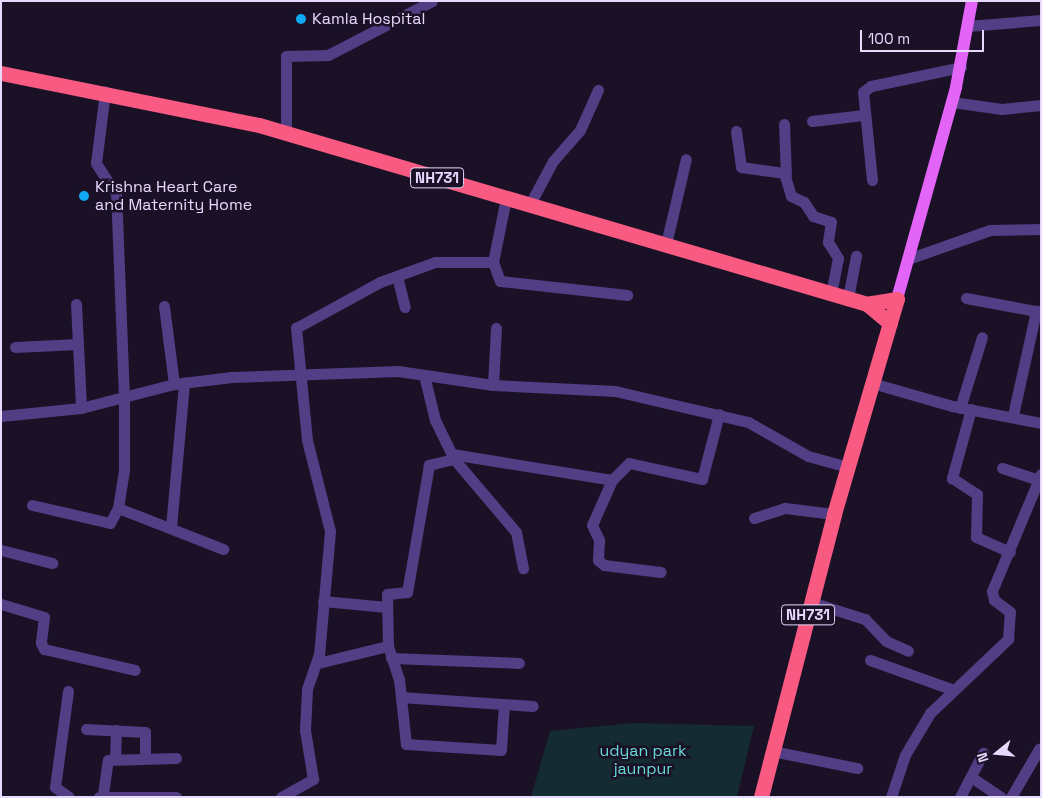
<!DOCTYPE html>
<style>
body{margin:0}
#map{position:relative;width:1042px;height:798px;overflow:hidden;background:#1a1127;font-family:"Space Grotesk",sans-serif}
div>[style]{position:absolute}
.green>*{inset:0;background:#142b31}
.minor>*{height:11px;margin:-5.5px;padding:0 5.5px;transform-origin:5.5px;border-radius:5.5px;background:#513e84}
.major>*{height:12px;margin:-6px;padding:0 6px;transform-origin:6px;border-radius:6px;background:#e365f8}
.highway>*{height:15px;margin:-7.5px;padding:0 7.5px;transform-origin:7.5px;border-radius:7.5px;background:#f85a81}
.dots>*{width:14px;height:14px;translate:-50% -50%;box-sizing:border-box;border:2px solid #1a1127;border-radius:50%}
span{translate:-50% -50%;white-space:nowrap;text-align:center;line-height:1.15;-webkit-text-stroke:5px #1a1127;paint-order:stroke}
.shield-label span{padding:1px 4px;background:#1a1127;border:1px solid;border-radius:4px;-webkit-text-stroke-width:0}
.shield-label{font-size:15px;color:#e6d9fd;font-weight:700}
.poi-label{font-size:16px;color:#e6d9fd}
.left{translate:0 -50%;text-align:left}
.park-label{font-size:16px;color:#67dbd9}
.frame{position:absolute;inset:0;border:2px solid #e6d9fd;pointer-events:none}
.north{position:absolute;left:972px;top:728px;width:50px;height:50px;-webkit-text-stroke:4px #1a1127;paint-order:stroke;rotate:253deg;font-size:14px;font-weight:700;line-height:20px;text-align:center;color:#e6d9fd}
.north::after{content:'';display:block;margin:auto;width:18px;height:22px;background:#e6d9fd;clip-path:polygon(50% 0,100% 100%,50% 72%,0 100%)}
.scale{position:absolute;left:860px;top:30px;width:124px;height:22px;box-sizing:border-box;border:2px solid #e6d9fd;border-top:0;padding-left:6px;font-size:15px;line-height:18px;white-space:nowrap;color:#e6d9fd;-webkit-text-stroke:4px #1a1127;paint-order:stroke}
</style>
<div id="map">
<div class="green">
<div style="clip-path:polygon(633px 723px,754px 726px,737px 797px,531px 797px,550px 731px)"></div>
</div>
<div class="minor">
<div style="left:968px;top:26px;width:73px;rotate:-4.7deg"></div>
<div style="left:952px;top:102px;width:50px;rotate:8deg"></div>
<div style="left:1002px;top:109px;width:39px;rotate:-6deg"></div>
<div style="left:812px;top:121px;width:52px;rotate:-6.6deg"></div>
<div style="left:784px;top:124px;width:51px;rotate:87.8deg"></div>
<div style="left:736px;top:131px;width:36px;rotate:82deg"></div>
<div style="left:741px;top:167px;width:43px;rotate:7.9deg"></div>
<div style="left:784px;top:173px;width:24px;rotate:73deg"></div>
<div style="left:791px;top:196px;width:14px;rotate:25deg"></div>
<div style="left:804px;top:202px;width:17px;rotate:57deg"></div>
<div style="left:813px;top:216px;width:19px;rotate:18deg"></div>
<div style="left:831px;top:222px;width:20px;rotate:99deg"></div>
<div style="left:828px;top:242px;width:19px;rotate:58deg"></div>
<div style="left:838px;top:258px;width:36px;rotate:101deg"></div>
<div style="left:286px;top:134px;width:78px;rotate:-90deg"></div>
<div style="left:286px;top:56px;width:42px;rotate:-1.4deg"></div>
<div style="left:328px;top:55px;width:117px;rotate:-27.4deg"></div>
<div style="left:872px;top:180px;width:88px;rotate:-95.8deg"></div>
<div style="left:863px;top:92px;width:10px;rotate:-37deg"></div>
<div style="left:871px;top:86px;width:92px;rotate:-11.9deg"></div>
<div style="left:506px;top:198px;width:65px;rotate:101.5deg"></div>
<div style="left:493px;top:262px;width:20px;rotate:70deg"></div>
<div style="left:500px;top:281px;width:128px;rotate:6.3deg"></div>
<div style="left:530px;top:204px;width:49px;rotate:-61.9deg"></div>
<div style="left:553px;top:161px;width:41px;rotate:-48.9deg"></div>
<div style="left:580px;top:130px;width:44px;rotate:-65.8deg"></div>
<div style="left:666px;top:244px;width:87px;rotate:-76.8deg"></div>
<div style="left:908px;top:259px;width:87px;rotate:-19.5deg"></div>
<div style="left:990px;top:230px;width:51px;rotate:-1.1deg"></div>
<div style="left:397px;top:276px;width:32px;rotate:76deg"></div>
<div style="left:848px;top:298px;width:43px;rotate:-79.2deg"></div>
<div style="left:966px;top:298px;width:76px;rotate:10.6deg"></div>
<div style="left:76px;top:304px;width:104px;rotate:87.2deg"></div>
<div style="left:164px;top:306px;width:79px;rotate:82.7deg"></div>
<div style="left:15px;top:347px;width:63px;rotate:-2.7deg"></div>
<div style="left:424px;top:375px;width:46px;rotate:76.3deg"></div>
<div style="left:435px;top:420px;width:43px;rotate:64deg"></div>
<div style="left:454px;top:459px;width:96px;rotate:49.7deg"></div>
<div style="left:516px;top:532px;width:37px;rotate:79deg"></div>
<div style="left:872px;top:383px;width:83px;rotate:16deg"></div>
<div style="left:952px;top:406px;width:91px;rotate:10.8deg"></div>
<div style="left:493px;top:385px;width:57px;rotate:-87deg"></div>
<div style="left:960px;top:408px;width:74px;rotate:-72.8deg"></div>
<div style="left:971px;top:409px;width:72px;rotate:105.4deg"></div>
<div style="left:952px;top:478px;width:30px;rotate:33deg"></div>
<div style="left:977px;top:494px;width:43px;rotate:91.3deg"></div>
<div style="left:976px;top:537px;width:37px;rotate:24deg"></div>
<div style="left:1013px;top:415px;width:107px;rotate:-77.5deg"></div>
<div style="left:1px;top:416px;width:80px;rotate:-5.7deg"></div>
<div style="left:81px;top:408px;width:96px;rotate:-14.5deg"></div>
<div style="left:174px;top:384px;width:58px;rotate:-6.9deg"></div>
<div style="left:232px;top:377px;width:166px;rotate:-2.1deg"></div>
<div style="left:398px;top:371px;width:96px;rotate:8.4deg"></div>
<div style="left:493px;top:385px;width:122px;rotate:2.8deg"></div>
<div style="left:615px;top:391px;width:137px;rotate:13.1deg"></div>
<div style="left:748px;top:422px;width:69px;rotate:29.5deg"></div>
<div style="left:808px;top:456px;width:41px;rotate:15.4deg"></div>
<div style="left:452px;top:454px;width:162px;rotate:9.2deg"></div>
<div style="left:612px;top:480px;width:24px;rotate:-45deg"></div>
<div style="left:629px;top:463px;width:75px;rotate:12.4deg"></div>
<div style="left:702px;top:479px;width:67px;rotate:-75.3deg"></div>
<div style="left:454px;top:459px;width:26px;rotate:167deg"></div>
<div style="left:429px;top:465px;width:129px;rotate:99.8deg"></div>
<div style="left:407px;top:592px;width:20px;rotate:174deg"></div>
<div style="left:387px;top:594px;width:52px;rotate:88.9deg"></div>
<div style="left:388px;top:646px;width:35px;rotate:72deg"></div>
<div style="left:399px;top:679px;width:65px;rotate:83.9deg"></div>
<div style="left:406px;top:744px;width:95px;rotate:3.6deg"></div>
<div style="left:501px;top:750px;width:46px;rotate:-86.3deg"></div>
<div style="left:1002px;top:468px;width:39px;rotate:18deg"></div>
<div style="left:612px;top:480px;width:49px;rotate:114deg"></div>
<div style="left:592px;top:525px;width:17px;rotate:65deg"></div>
<div style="left:599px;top:540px;width:20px;rotate:93deg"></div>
<div style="left:598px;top:560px;width:8px;rotate:40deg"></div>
<div style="left:604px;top:565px;width:57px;rotate:7deg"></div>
<div style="left:32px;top:505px;width:80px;rotate:13deg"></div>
<div style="left:110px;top:523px;width:17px;rotate:-62deg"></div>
<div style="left:118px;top:508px;width:38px;rotate:-81deg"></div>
<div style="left:124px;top:470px;width:72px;rotate:-90deg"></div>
<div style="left:124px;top:398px;width:204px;rotate:-92.2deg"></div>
<div style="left:116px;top:194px;width:37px;rotate:-123deg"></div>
<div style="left:96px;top:163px;width:72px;rotate:-82.8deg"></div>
<div style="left:118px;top:508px;width:113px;rotate:21.3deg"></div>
<div style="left:754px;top:518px;width:33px;rotate:-18deg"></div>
<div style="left:785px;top:508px;width:49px;rotate:7deg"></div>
<div style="left:171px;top:527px;width:145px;rotate:-84.8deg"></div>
<div style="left:1px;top:550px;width:53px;rotate:14.3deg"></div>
<div style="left:323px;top:601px;width:64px;rotate:5.4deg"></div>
<div style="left:811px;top:602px;width:57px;rotate:17.5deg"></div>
<div style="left:865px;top:619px;width:30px;rotate:46deg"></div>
<div style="left:886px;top:641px;width:24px;rotate:24deg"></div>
<div style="left:1px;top:604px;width:45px;rotate:16.8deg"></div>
<div style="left:44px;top:617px;width:26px;rotate:97deg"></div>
<div style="left:41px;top:643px;width:7px;rotate:63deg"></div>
<div style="left:44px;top:649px;width:93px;rotate:13deg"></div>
<div style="left:391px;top:658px;width:128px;rotate:2.2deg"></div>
<div style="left:870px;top:660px;width:89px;rotate:19.7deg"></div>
<div style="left:318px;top:663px;width:72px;rotate:-13.7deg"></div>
<div style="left:68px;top:691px;width:97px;rotate:97.7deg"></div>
<div style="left:55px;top:787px;width:17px;rotate:36deg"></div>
<div style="left:401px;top:697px;width:132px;rotate:3.9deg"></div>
<div style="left:86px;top:729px;width:59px;rotate:2.9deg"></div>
<div style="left:145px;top:732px;width:25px;rotate:90deg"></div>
<div style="left:772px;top:751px;width:87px;rotate:11.3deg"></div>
<div style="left:115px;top:759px;width:29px;rotate:-88deg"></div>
<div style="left:971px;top:777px;width:36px;rotate:34deg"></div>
<div style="left:103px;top:794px;width:34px;rotate:-82deg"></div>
<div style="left:108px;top:760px;width:68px;rotate:-1.7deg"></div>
<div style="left:99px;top:797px;width:77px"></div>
<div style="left:281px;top:797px;width:37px;rotate:-29deg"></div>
<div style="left:313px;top:779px;width:50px;rotate:-99.3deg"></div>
<div style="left:305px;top:730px;width:41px;rotate:-87.2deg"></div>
<div style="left:307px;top:689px;width:36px;rotate:-71deg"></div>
<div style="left:319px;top:655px;width:124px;rotate:-84.9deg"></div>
<div style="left:330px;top:531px;width:94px;rotate:-104.2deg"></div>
<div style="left:307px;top:440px;width:113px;rotate:-95.6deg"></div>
<div style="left:296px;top:328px;width:96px;rotate:-28.7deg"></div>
<div style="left:380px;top:282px;width:59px;rotate:-20deg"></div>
<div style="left:435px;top:262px;width:58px"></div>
<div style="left:891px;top:797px;width:44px;rotate:-71.6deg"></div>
<div style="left:905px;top:755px;width:49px;rotate:-59.2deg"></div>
<div style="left:930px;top:713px;width:108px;rotate:-43.5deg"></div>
<div style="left:1008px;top:639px;width:27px;rotate:-86deg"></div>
<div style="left:1010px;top:612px;width:20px;rotate:-143deg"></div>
<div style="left:994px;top:600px;width:9px;rotate:-103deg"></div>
<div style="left:992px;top:591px;width:127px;rotate:-67.3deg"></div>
<div style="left:960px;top:797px;width:50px;rotate:-62.4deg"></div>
<div style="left:1011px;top:797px;width:56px;rotate:-59.7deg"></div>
</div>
<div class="major">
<div style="left:897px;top:299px;width:220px;rotate:-74.4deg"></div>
<div style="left:956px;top:87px;width:87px;rotate:-79.5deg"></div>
</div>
<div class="highway">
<div style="left:1px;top:73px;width:263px;rotate:11.4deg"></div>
<div style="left:259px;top:125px;width:634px;rotate:16.4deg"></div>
<div style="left:867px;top:304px;width:30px;rotate:40deg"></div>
<div style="left:761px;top:797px;width:292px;rotate:-75.5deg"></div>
<div style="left:834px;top:514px;width:224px;rotate:-73.7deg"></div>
<div style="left:897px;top:299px;width:30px;rotate:171deg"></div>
</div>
<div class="dots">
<div style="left:301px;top:19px;background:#0ea8f4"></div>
<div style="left:84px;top:196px;background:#0ea8f4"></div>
</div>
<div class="shield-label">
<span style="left:437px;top:178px">NH731</span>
<span style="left:808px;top:615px">NH731</span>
</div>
<div class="poi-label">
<span class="left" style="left:312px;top:19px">Kamla Hospital</span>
<span class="left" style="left:95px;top:196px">Krishna Heart Care<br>and Maternity Home</span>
</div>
<div class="park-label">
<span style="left:643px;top:760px">udyan park<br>jaunpur</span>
</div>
<div class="frame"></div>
<div class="north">N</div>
<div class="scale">100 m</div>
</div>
